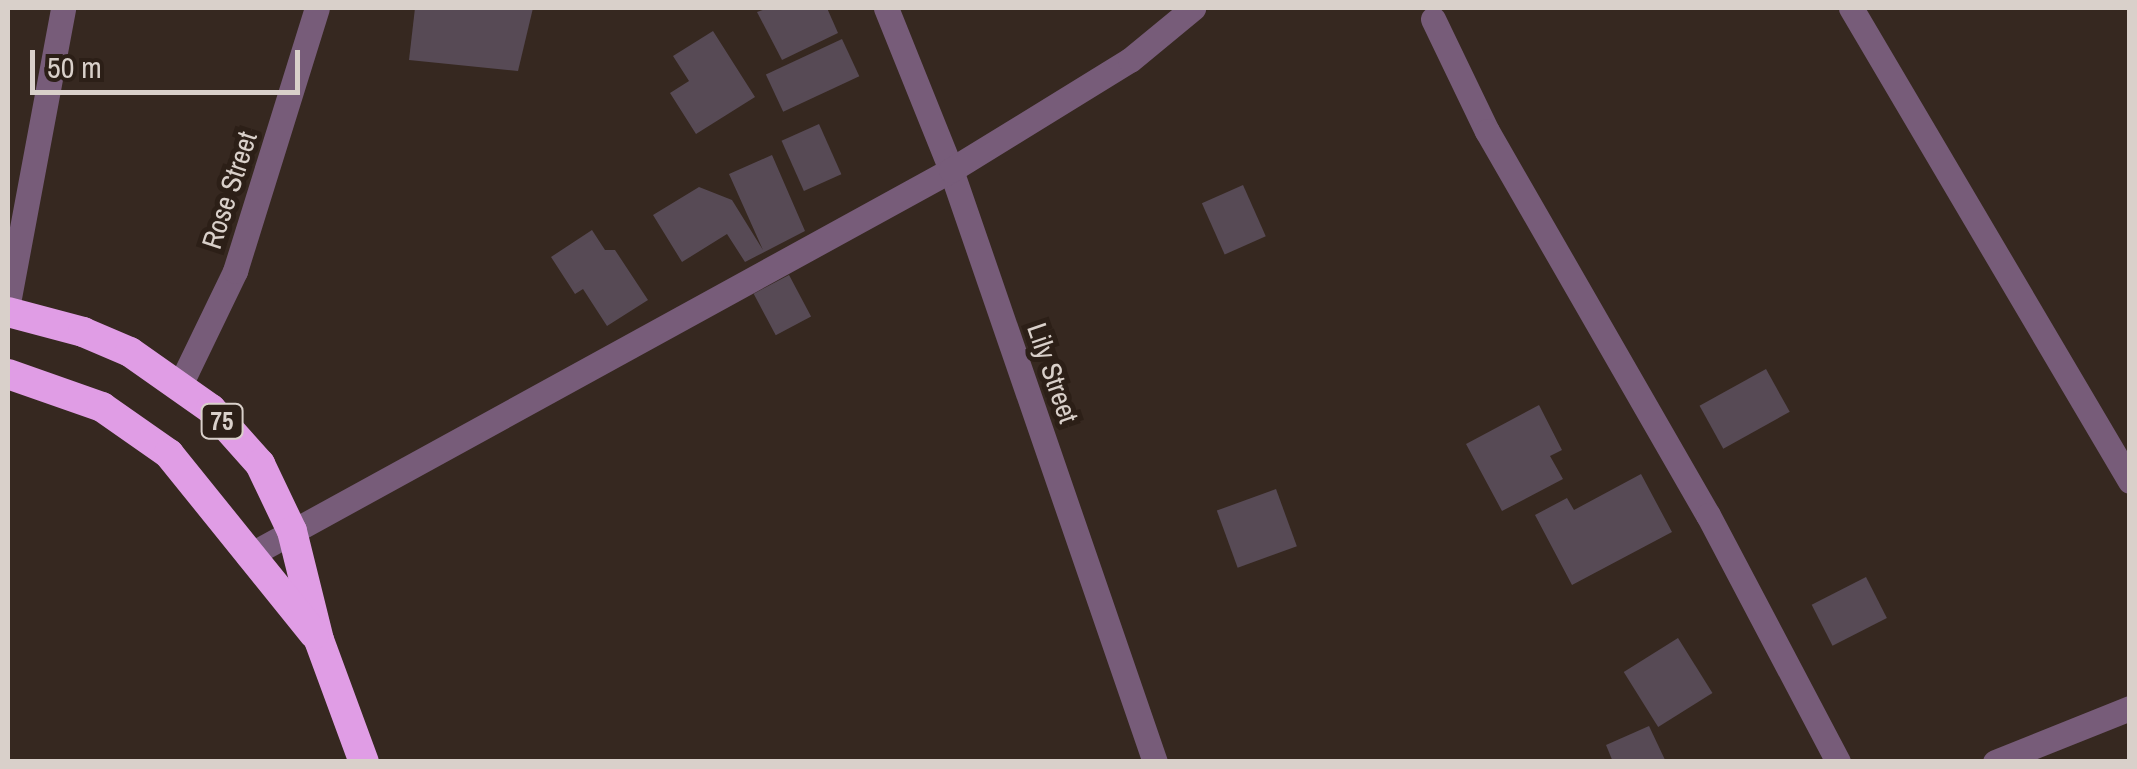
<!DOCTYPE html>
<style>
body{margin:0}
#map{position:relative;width:2137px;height:769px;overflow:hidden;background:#362820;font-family:"Archivo Narrow",sans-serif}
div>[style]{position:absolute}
.building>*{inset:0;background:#574a55;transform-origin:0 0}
.minor>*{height:25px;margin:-12.5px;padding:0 12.5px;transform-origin:12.5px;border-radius:12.5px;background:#775c79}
.highway>*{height:30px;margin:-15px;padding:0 15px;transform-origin:15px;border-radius:15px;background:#e09de5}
span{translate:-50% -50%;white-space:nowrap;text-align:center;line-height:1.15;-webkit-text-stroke:10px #2c1f17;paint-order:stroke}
.shield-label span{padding:2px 8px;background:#2c1f17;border:2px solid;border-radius:8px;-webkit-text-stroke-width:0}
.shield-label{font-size:25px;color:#d9d0ca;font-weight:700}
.street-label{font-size:28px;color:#d9d0ca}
.frame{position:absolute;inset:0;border:10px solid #d9d0ca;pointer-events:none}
.scale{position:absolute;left:30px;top:50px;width:270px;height:45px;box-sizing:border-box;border:5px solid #d9d0ca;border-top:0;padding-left:12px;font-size:30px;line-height:35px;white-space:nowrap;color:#d9d0ca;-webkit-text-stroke:8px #2c1f17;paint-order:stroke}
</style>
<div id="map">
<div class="building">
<div style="clip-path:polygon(415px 8px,533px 8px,518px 71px,409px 60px)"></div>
<div style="clip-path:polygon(768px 8px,827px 8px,838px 33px,782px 60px,757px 12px)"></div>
<div style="clip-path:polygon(713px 31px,755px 97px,696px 134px,670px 93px,689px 81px,673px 56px)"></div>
<div style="left:842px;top:39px;width:41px;height:84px;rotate:65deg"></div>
<div style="left:819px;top:124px;width:55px;height:41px;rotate:66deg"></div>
<div style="clip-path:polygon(772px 155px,805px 231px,745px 262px,727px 234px,682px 262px,653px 215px,699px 187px,732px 200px,763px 250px,729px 174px)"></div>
<div style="left:1243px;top:185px;width:56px;height:45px;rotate:66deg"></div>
<div style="clip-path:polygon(592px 230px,605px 250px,615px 250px,648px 300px,607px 326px,583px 289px,575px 294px,551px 257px)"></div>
<div style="left:789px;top:275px;width:47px;height:40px;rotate:62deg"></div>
<div style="left:1766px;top:369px;width:49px;height:76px;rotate:61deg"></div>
<div style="clip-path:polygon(1539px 405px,1562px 450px,1550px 456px,1563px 479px,1502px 511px,1466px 444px)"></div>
<div style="clip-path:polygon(1641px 474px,1672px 532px,1572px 585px,1535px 515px,1567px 498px,1574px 510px)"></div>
<div style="left:1276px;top:489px;width:61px;height:63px;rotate:70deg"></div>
<div style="left:1866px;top:577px;width:46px;height:61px;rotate:63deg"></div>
<div style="left:1678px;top:638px;width:65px;height:64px;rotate:58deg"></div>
<div style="clip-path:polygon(1649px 726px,1666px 762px,1613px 762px,1606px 745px)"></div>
</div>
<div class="minor">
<div style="left:886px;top:8px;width:175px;rotate:68.1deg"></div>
<div style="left:951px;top:170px;width:626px;rotate:70.99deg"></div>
<div style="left:1851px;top:8px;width:549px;rotate:59.47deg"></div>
<div style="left:1433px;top:19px;width:124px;rotate:64.3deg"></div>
<div style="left:1487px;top:131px;width:443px;rotate:60.1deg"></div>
<div style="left:1708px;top:515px;width:279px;rotate:62.2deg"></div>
<div style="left:8px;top:303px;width:300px;rotate:-79.4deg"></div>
<div style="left:180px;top:385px;width:127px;rotate:-64.2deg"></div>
<div style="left:235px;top:271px;width:275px;rotate:-72.7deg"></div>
<div style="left:248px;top:556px;width:802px;rotate:-28.77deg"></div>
<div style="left:951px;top:170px;width:210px;rotate:-31.6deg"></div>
<div style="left:1130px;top:60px;width:82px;rotate:-39.5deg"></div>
<div style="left:1995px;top:762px;width:145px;rotate:-21.8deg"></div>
</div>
<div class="highway">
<div style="left:8px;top:312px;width:78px;rotate:14.9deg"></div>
<div style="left:83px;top:332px;width:51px;rotate:23.1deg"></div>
<div style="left:130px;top:352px;width:99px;rotate:35.1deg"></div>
<div style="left:211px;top:409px;width:74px;rotate:48.3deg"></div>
<div style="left:260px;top:464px;width:74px;rotate:64.5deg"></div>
<div style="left:292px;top:531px;width:112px;rotate:76.1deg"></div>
<div style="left:319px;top:640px;width:130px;rotate:69.8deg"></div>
<div style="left:8px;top:374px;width:100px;rotate:19.3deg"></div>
<div style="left:102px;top:407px;width:82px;rotate:35deg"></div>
<div style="left:169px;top:454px;width:231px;rotate:51.1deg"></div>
</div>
<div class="shield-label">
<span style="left:222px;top:421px">75</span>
</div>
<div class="street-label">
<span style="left:229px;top:190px;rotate:-72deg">Rose Street</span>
<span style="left:1053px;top:373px;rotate:71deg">Lily Street</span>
</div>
<div class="frame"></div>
<div class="scale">50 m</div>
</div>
